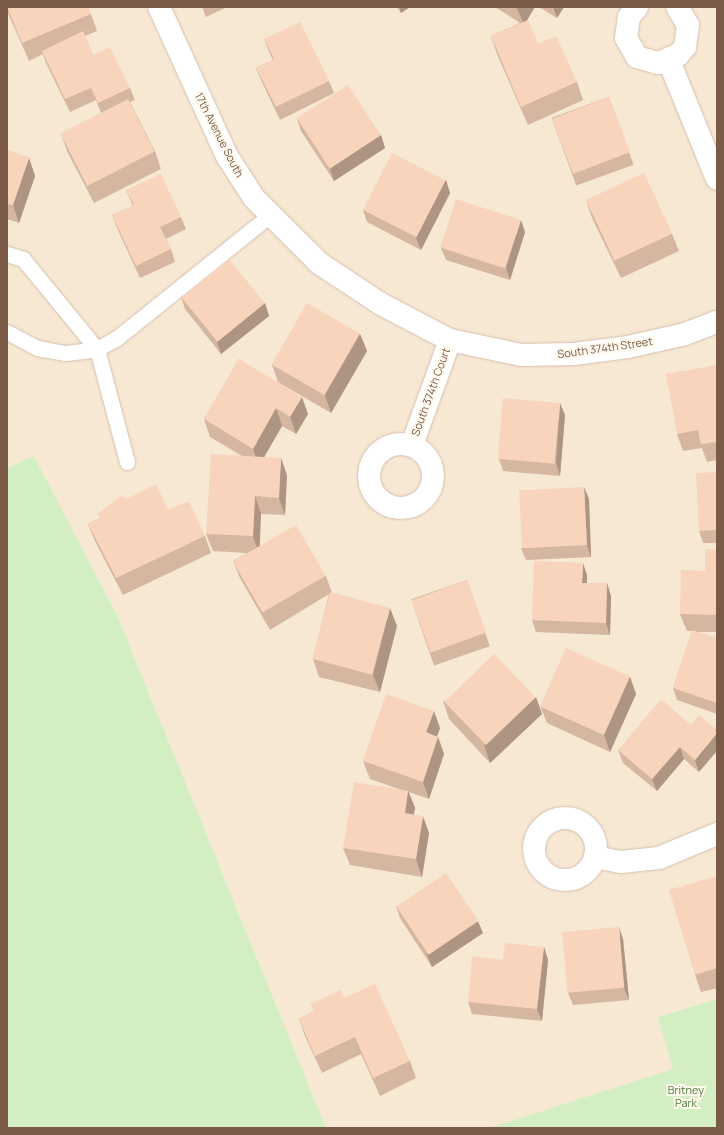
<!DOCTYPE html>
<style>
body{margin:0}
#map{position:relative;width:724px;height:1135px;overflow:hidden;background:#fef5e6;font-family:Manrope,sans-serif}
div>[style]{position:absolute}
.residential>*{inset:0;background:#f7e8d3}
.green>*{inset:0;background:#d3eec2}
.roads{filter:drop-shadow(0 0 1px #d4bfad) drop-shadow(0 0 1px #d4bfad)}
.lane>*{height:15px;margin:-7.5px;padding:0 7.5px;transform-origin:7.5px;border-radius:7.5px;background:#fff}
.street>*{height:22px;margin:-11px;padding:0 11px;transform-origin:11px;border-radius:11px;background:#fff}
.street>.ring{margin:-11px;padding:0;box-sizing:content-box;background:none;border:22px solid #fff;border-radius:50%}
.wall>*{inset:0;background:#d4b6a1;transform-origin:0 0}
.shaded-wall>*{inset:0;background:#ad9483}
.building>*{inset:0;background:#f7d4bb;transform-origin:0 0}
span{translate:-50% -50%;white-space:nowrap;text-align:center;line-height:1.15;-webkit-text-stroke:4px #fff9ee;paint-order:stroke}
.street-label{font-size:11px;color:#7b5b47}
.park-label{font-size:11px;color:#4c7b3c}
.frame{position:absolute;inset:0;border:8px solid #7b5b47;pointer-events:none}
</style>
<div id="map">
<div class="residential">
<div style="clip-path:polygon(7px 7px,717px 7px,717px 999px,658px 1017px,674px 1069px,489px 1128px,326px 1128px,118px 617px,34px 456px,7px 468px)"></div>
</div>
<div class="green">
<div style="clip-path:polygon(34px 456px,118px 617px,326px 1128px,7px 1128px,7px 468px)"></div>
<div style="clip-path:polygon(717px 999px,717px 1128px,489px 1128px,673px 1069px,658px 1017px)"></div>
</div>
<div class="roads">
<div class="lane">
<div style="left:7px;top:254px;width:17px;rotate:17deg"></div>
<div style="left:23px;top:259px;width:117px;rotate:50.6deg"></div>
<div style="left:97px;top:349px;width:117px;rotate:75.1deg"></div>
<div style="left:7px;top:332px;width:34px;rotate:28deg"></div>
<div style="left:37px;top:348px;width:29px;rotate:10deg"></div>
<div style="left:66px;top:353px;width:31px;rotate:-7deg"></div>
<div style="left:97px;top:349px;width:23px;rotate:-29deg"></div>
<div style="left:117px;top:338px;width:195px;rotate:-38.8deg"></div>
</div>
<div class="street">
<div style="left:159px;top:7px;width:164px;rotate:65.5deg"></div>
<div style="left:227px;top:156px;width:50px;rotate:57.3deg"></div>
<div style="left:254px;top:198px;width:92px;rotate:45deg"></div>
<div style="left:319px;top:263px;width:74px;rotate:33.5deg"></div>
<div style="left:381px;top:304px;width:78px;rotate:27.6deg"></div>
<div style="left:450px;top:340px;width:73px;rotate:11.9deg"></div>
<div style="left:521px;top:355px;width:53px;rotate:-1.1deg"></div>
<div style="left:574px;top:354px;width:54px;rotate:-7.4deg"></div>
<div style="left:628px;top:347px;width:58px;rotate:-12.8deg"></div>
<div style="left:685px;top:334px;width:34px;rotate:-21deg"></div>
<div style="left:637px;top:7px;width:13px;rotate:129deg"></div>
<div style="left:629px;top:17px;width:21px;rotate:98deg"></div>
<div style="left:626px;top:38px;width:22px;rotate:60deg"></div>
<div style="left:637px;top:57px;width:22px;rotate:16deg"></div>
<div style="left:658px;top:63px;width:22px;rotate:-22deg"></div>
<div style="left:678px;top:55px;width:11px;rotate:-49deg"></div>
<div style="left:685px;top:47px;width:22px;rotate:-82deg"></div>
<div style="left:688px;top:25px;width:21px;rotate:-121deg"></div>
<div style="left:669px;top:61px;width:127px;rotate:67.9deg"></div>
<div class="ring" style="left:369px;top:444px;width:42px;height:42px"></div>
<div style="left:412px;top:445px;width:112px;rotate:-70.1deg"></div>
<div class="ring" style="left:534px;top:818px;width:40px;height:40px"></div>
<div style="left:595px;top:857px;width:26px;rotate:11deg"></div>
<div style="left:621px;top:862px;width:38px;rotate:-6deg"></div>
<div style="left:659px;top:858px;width:63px;rotate:-22.5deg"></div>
</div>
</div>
<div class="wall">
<div style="clip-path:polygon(7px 7px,91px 14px,97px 31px,85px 36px,93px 55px,130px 88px,135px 100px,130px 102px,155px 151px,161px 169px,94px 203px,67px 151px,61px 134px,101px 113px,96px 100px,70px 112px,46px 63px,43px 54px,29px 61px,7px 11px)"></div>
<div style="clip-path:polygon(202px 7px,227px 7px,206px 17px)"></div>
<div style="clip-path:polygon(397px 7px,410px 7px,401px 13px)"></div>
<div style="clip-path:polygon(495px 7px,535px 7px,527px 20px,538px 44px,577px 82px,583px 100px,528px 125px,497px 54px,491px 36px,520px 23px)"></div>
<div style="clip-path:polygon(539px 7px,564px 7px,557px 18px)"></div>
<div style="clip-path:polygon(264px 39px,329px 81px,334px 93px,280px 120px,261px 80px,256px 68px,273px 60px,269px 52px)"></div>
<div style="left:609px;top:97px;width:72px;height:61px;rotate:70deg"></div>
<div style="clip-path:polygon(297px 119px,381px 135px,385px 148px,334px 181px,301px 131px)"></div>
<div style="clip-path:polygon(7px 150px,29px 158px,35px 176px,19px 223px,7px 219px)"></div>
<div style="clip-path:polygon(446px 180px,450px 193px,421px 250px,367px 222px,363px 210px)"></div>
<div style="clip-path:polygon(126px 190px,181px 217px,186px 229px,166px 239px,171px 249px,175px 262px,140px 278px,117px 228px,112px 215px,133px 206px)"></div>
<div style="clip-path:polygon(586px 200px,672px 234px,679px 251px,621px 278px,592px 218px)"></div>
<div style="clip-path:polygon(525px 232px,510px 280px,446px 260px,441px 248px)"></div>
<div style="clip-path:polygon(181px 297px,265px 303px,269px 316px,221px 354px,185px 309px)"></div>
<div style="clip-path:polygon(360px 334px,367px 351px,331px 413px,278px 382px,272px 365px)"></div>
<div style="clip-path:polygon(239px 359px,308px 414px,296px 434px,282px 426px,264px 457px,287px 475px,285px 515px,261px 514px,260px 546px,326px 576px,332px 593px,397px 626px,380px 692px,319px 677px,313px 659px,329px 594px,270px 630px,240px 578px,233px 561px,247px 553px,213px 551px,206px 534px,242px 456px,210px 437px,204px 419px)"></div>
<div style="clip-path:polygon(717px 365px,717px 460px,707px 462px,702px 448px,683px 451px,677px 434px)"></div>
<div style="clip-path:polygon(565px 415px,560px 476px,503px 471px,499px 459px)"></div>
<div style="clip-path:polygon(717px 472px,717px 543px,703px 543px,699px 531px)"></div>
<div style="clip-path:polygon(589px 499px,591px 557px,526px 560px,521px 548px)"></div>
<div style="clip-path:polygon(168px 510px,205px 536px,211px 553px,123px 595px,95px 541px,88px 524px,100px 518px,98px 513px)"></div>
<div style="clip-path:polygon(717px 550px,717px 632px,697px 632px,717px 638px,717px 714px,677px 700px,673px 688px,692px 631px,687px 631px,680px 614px)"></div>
<div style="clip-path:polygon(587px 575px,587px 583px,607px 583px,611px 596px,610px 635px,536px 632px,532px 620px)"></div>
<div style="left:467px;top:580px;width:70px;height:59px;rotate:71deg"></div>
<div style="clip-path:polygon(630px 677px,636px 694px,610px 752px,547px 723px,540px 706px)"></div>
<div style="clip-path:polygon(443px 701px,542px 714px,490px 763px,449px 719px)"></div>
<div style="clip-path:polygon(691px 725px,699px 772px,684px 759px,657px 791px,623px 763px,618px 750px)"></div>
<div style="clip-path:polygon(440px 728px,437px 736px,438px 737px,444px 754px,429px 799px,409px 792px,415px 808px,414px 814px,429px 833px,422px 877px,350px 865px,343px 848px,402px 790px,370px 779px,363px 761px)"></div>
<div style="clip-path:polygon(717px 876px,717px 988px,701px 992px,695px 975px)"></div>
<div style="clip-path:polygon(396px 906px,483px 933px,432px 967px,400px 918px)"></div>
<div style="clip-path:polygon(623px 939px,629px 1000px,573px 1005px,568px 993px)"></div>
<div style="clip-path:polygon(544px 947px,548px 960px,542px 1021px,472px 1014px,468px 1002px)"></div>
<div style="clip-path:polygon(344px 998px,410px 1061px,416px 1078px,380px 1096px,361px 1054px,322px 1073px,305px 1036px,299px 1019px,314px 1011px,311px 1004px)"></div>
</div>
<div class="shaded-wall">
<div style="clip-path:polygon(399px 7px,410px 7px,401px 13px)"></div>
<div style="clip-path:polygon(518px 7px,535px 7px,524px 25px,517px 8px)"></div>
<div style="clip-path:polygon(553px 7px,564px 7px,557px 18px)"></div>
<div style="clip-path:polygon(381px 135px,385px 148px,334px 181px,330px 169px)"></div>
<div style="clip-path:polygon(29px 158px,35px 176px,19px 223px,13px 205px)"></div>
<div style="clip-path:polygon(446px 180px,450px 193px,421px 250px,416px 238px)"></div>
<div style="clip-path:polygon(521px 220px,525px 232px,510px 280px,506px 268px)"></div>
<div style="clip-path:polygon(265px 303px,269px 316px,221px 354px,217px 342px)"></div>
<div style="clip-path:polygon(360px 334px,367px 351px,331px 413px,325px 395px)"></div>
<div style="clip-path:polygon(302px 397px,308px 414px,296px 434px,290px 417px)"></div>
<div style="clip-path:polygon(560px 403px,565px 415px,560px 476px,556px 463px)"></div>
<div style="clip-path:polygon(276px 408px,282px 426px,259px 466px,253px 449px)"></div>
<div style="clip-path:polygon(281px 458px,287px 475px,285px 515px,279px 498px)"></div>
<div style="clip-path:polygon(584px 487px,589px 499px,591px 557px,587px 545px)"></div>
<div style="clip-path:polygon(255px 496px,261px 514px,259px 554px,253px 536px)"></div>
<div style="clip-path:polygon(583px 563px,587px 575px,587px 595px,582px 583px)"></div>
<div style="clip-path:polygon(607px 583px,611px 596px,610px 635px,606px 623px)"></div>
<div style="clip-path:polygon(390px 608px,397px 626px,380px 692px,373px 675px)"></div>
<div style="clip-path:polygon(630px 677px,636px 694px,610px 752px,604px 735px)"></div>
<div style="clip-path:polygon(536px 697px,542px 714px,490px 763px,484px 745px)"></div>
<div style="clip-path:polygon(434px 711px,440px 728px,432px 750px,426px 732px)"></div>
<div style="clip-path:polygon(717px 733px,717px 751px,699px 772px,695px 760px)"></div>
<div style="clip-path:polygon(438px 737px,444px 754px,429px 799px,423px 782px)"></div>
<div style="clip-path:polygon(680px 747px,684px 759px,657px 791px,652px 779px)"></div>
<div style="clip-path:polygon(408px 791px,415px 808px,411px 830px,405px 813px)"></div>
<div style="clip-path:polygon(423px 816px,429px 833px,422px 877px,416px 859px)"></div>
<div style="clip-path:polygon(478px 921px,483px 933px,432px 967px,427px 954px)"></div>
<div style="clip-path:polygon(619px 927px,623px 939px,629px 1000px,624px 988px)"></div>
<div style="clip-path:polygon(544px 947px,548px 960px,542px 1021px,537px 1009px)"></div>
</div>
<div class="building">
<div style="clip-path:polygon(7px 7px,88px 7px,91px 14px,22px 43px)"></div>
<div style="clip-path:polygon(528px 20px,538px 44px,556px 36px,577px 82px,521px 107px,491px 36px)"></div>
<div style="clip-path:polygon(300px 22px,329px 81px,276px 107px,256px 68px,274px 59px,264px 39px)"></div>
<div style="clip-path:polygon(83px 31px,93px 55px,110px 47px,130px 88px,98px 103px,91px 88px,65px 99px,42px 51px)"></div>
<div style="left:348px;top:85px;width:60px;height:61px;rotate:57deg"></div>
<div style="left:609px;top:97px;width:59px;height:61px;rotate:69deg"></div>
<div style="left:128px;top:99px;width:59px;height:76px;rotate:63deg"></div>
<div style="clip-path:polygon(7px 150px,29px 158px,13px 205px,7px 204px)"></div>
<div style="left:392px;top:153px;width:60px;height:64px;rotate:27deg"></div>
<div style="left:644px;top:173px;width:67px;height:64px;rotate:65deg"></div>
<div style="clip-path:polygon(161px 174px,181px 217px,160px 227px,171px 249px,136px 266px,112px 215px,134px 205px,126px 190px)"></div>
<div style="left:456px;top:199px;width:68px;height:51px;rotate:18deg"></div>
<div style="left:229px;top:259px;width:57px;height:61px;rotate:51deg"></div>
<div style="left:307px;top:303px;width:61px;height:71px;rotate:30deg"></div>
<div style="clip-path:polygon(239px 359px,302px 397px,290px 417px,276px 408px,253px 449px,204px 419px)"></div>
<div style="clip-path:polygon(717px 365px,717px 442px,701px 444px,698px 430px,677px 434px,666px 374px)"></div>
<div style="left:503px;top:398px;width:57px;height:61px;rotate:5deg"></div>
<div style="clip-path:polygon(211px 454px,281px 458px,279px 498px,255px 496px,253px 536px,206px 534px)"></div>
<div style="clip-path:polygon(717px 472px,717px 530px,699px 531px,696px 473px)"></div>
<div style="clip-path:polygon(156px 484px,168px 510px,189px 501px,205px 536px,116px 578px,88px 524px,100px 518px,98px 513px,121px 496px,127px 499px)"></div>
<div style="left:584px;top:487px;width:58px;height:65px;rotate:87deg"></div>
<div style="left:296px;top:525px;width:59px;height:73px;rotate:60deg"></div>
<div style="clip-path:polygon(705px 549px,717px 550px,717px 615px,680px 614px,681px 570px,705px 571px)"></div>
<div style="clip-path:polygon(534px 561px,583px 563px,582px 583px,607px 583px,606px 623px,532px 620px)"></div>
<div style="left:467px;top:580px;width:56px;height:59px;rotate:70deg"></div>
<div style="left:330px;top:592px;width:62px;height:69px;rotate:15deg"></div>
<div style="clip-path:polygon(692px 630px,717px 638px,717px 703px,673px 688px)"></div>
<div style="left:566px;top:648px;width:70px;height:64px;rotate:24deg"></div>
<div style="left:494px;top:654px;width:60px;height:69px;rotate:46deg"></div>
<div style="clip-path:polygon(386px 694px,434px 711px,426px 732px,438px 737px,423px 782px,363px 761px)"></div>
<div style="clip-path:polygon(661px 699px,691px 725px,699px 715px,717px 730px,717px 733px,695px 760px,680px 747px,652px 779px,618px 750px)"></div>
<div style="clip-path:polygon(354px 782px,408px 791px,405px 813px,423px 816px,416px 859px,343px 848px)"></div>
<div style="left:446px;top:873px;width:58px;height:60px;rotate:56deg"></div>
<div style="clip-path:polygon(717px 876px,717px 968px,695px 975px,669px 890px)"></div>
<div style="left:619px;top:927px;width:61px;height:57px;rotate:85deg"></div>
<div style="clip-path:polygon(505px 943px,544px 947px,537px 1009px,468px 1002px,472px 956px,503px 960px)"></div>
<div style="clip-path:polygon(375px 984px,410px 1061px,373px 1078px,355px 1037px,315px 1056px,299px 1019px,314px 1011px,311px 1004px,340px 990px,344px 998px)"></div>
</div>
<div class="street-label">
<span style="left:219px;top:135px;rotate:63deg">17th Avenue South</span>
<span style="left:605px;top:348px;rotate:-8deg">South 374th Street</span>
<span style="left:431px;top:392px;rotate:-70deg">South 374th Court</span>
</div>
<div class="park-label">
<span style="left:686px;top:1097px">Britney<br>Park</span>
</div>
<div class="frame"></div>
</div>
